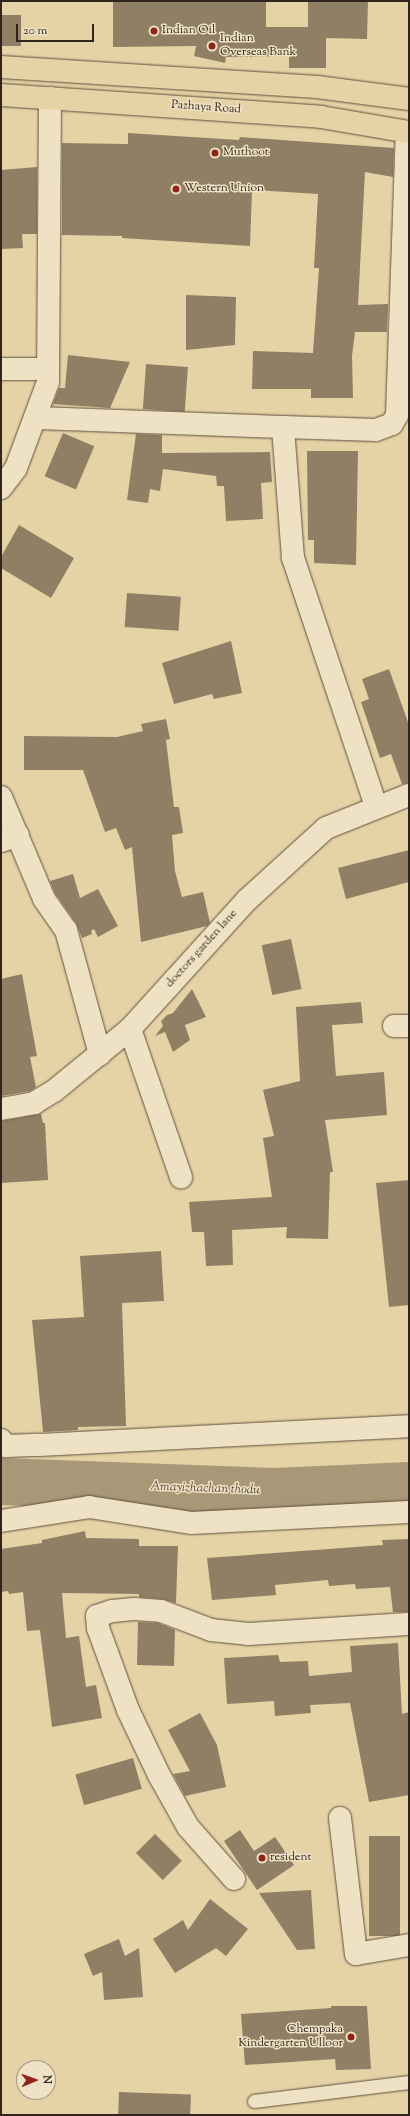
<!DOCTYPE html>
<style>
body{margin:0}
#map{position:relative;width:410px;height:2116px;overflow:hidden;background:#e6d3a5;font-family:"Sorts Mill Goudy",serif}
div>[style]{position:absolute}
.river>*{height:47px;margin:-23.5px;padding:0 23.5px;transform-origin:23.5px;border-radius:23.5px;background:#a89877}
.building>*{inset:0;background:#8f7f64;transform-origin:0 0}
.roads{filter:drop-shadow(0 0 1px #5e5040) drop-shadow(0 0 1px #5e5040)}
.lane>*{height:13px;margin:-6.5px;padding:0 6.5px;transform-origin:6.5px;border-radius:6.5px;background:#efe2c4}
.street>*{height:22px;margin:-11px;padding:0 11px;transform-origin:11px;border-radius:11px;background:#efe2c4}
.primary>*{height:22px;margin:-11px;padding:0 11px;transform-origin:11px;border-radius:11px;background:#e6d3a5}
.dots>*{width:11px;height:11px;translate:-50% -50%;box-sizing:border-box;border:2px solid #efe2c4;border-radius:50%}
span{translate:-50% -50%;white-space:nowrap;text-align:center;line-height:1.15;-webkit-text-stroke:3px #efe2c4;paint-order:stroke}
.poi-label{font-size:12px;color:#30241e}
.left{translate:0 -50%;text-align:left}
.right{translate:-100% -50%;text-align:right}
.street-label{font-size:12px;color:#30241e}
.water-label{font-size:13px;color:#544739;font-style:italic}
.frame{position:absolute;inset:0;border:2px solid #30241e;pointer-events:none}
.north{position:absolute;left:16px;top:2060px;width:40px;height:40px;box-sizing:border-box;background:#efe2c4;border:1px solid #a39682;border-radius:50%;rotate:88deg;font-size:11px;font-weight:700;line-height:16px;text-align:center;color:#30241e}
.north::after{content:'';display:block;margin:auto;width:14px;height:18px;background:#8f2418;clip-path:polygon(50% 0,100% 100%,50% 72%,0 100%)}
.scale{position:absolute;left:16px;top:24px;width:78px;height:18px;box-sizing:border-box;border:2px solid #30241e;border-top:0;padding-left:5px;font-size:12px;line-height:14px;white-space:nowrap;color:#30241e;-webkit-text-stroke:3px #efe2c4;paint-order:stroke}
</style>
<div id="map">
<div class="river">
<div style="left:1px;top:1481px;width:274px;rotate:2.1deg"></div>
<div style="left:275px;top:1491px;width:134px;rotate:-2.6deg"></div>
</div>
<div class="building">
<div style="clip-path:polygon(113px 1px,266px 1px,266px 27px,308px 27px,308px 1px,368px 1px,367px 39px,326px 38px,326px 68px,289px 68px,289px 56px,226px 57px,225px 63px,194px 56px,196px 46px,113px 47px)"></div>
<div style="left:1px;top:15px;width:20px;height:31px"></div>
<div style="clip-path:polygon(128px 133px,239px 140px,240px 137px,394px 148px,393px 177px,365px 172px,358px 305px,388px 304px,387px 332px,355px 332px,352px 356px,353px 398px,311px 398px,311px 389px,252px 389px,253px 351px,313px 353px,319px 268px,314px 268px,318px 194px,252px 190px,250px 246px,122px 238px,122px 236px,62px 235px,62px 143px,128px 144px)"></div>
<div style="clip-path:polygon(37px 167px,37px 234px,22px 234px,23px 248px,1px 249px,1px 170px)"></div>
<div style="clip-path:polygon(186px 295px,236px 297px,235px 345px,186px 350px)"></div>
<div style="clip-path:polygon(68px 355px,130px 362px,110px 408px,53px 404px,59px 388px,65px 388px)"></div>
<div style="left:146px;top:364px;width:42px;height:45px;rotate:4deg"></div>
<div style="left:63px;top:433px;width:34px;height:47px;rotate:23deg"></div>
<div style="clip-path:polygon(136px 434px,162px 435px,162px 453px,270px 452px,272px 482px,261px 483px,263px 519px,226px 521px,224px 486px,217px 486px,216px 476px,163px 469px,160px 491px,150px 489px,148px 503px,127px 500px)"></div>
<div style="clip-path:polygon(307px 451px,358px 451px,356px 565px,314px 563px,314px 540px,308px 540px)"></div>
<div style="clip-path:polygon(19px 525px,74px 558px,51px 598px,1px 568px,1px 557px)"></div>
<div style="left:127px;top:593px;width:54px;height:34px;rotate:4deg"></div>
<div style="clip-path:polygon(231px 641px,242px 693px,214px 699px,212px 694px,174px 704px,162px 663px)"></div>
<div style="clip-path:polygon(389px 669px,409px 725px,409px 783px,402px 784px,391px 754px,380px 758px,361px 702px,369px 699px,362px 679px)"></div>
<div style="clip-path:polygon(166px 719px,170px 739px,166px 740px,174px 807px,179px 807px,183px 833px,172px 835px,175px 871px,182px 897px,203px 892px,210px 923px,207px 926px,141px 942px,132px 847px,125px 850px,116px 828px,105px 832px,83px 770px,24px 770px,24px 736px,117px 737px,143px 731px,141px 724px)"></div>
<div style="clip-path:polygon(409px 850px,409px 882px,346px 899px,338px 868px)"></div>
<div style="clip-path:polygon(73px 874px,80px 898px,98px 889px,118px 926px,98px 937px,94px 929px,91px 931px,92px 934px,82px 938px,76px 923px,55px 893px,50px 881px)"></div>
<div style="left:291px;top:939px;width:51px;height:30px;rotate:78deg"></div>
<div style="clip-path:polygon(22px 974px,37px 1056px,30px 1057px,36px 1087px,30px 1091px,1px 1096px,1px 979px)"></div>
<div style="clip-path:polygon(192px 989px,206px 1017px,185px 1025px,190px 1040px,173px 1052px,165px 1032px,155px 1036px,163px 1026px,161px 1021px,167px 1015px,173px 1013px)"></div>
<div style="clip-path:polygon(361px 1002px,363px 1023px,332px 1025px,336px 1076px,384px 1072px,387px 1115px,325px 1120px,333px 1172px,330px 1172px,328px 1239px,286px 1238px,287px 1227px,232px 1230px,233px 1265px,206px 1266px,204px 1232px,192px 1232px,189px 1202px,272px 1197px,263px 1138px,274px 1136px,263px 1090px,300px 1081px,296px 1007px)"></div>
<div style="clip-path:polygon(41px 1114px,43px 1123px,45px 1123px,48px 1180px,1px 1183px,1px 1121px)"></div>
<div style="clip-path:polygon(409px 1180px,409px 1305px,389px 1307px,376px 1183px)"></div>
<div style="clip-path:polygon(161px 1251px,164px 1301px,122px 1303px,126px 1426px,78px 1427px,78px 1430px,43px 1432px,32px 1320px,84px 1317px,80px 1256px)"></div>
<div style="clip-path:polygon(85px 1531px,86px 1538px,139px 1539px,139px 1546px,178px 1546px,176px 1603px,162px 1599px,139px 1597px,139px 1594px,62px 1593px,66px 1638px,79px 1636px,86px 1687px,96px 1685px,102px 1718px,52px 1727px,40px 1630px,27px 1631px,23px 1592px,9px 1594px,8px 1591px,1px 1592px,1px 1549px,42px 1543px,42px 1540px)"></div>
<div style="clip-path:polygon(409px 1539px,409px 1612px,393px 1612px,390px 1587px,356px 1589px,355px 1584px,329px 1586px,328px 1580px,275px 1585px,276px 1595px,212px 1600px,207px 1558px,383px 1545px,382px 1540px)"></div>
<div style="clip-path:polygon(138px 1622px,158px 1623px,175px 1630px,174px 1666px,137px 1665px)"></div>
<div style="clip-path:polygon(398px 1643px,402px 1714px,409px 1712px,409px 1795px,369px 1802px,350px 1703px,310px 1705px,311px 1713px,275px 1716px,274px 1701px,227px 1704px,224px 1658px,278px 1655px,280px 1662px,308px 1661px,309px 1676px,352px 1672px,350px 1646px)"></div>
<div style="clip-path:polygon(200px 1713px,217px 1745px,226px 1787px,185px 1796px,173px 1774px,190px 1771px,168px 1730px)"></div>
<div style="left:133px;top:1758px;width:32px;height:60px;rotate:74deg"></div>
<div style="clip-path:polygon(240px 1830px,254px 1851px,275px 1837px,294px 1865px,257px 1890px,224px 1841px)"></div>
<div style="left:155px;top:1834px;width:38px;height:27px;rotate:45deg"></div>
<div style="left:369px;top:1836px;width:31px;height:100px"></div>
<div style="clip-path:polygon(311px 1890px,315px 1949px,297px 1950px,259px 1893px)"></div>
<div style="clip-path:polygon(210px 1899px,248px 1929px,226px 1956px,216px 1948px,175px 1973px,153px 1939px,183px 1920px,188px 1930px)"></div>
<div style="clip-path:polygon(119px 1939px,125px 1956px,139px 1948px,143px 1997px,104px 2000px,102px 1972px,93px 1976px,84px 1954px)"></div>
<div style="clip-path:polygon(331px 2006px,367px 2006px,371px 2069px,336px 2070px,335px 2059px,245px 2065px,241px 2014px,331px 2008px)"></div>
<div style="left:119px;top:2092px;width:72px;height:23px;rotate:2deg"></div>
</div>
<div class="roads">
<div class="lane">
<div style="left:254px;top:2101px;width:156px;rotate:-7deg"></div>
</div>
<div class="street">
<div style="left:1px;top:369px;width:47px"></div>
<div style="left:35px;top:418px;width:248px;rotate:2.1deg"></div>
<div style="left:1px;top:488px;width:25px;rotate:-53deg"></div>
<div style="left:16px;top:468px;width:92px;rotate:-69.6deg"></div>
<div style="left:48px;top:382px;width:284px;rotate:-89.6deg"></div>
<div style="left:1px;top:797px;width:111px;rotate:67.1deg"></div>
<div style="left:44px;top:899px;width:38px;rotate:55deg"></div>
<div style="left:66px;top:930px;width:129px;rotate:74.7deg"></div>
<div style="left:376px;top:806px;width:262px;rotate:-108.5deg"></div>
<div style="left:293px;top:558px;width:131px;rotate:-94.4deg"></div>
<div style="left:283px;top:427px;width:93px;rotate:1.8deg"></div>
<div style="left:376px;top:430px;width:17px;rotate:-21deg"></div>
<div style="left:392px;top:424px;width:10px;rotate:-61deg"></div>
<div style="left:397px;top:415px;width:283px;rotate:-88deg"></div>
<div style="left:1px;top:841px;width:18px;rotate:-19deg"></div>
<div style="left:394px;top:1026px;width:15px"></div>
<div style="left:130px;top:1029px;width:157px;rotate:71deg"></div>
<div style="left:1px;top:1109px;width:34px;rotate:-10deg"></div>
<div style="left:34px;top:1103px;width:23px;rotate:-31deg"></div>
<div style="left:54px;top:1091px;width:98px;rotate:-39.2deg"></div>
<div style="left:130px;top:1029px;width:174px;rotate:-47.8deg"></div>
<div style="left:247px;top:900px;width:107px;rotate:-42.3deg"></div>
<div style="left:326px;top:828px;width:89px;rotate:-21.7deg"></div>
<div style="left:1px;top:1440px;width:8px;rotate:50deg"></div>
<div style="left:6px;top:1446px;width:33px;rotate:-2deg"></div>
<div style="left:39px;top:1445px;width:370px;rotate:-2.9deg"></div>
<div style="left:1px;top:1521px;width:89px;rotate:-9deg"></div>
<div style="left:89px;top:1507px;width:103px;rotate:8.9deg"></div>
<div style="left:191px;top:1523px;width:218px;rotate:-2.9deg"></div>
<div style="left:340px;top:1818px;width:137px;rotate:83.3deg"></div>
<div style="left:356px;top:1954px;width:54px;rotate:-9.6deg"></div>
<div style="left:234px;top:1879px;width:69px;rotate:-131.5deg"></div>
<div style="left:188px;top:1827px;width:60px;rotate:-119.1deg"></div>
<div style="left:159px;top:1775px;width:72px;rotate:-115.5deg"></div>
<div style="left:128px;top:1710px;width:87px;rotate:-110.1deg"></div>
<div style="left:98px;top:1628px;width:12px;rotate:-95deg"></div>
<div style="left:97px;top:1616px;width:16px;rotate:-18deg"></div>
<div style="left:112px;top:1611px;width:22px;rotate:-5deg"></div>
<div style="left:134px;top:1609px;width:27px;rotate:4deg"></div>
<div style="left:161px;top:1611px;width:53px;rotate:20.8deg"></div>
<div style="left:211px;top:1630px;width:37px;rotate:6deg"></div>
<div style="left:248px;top:1634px;width:161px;rotate:-3.6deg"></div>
</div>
<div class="primary">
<div style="left:1px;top:67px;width:317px;rotate:3.6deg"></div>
<div style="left:317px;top:87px;width:93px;rotate:7.4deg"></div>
<div style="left:1px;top:95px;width:321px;rotate:3.9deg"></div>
<div style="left:321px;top:117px;width:89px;rotate:9.7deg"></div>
</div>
</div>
<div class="dots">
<div style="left:154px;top:31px;background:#8f2418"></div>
<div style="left:212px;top:46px;background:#8f2418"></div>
<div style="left:215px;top:153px;background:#8f2418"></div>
<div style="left:176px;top:189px;background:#8f2418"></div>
<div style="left:262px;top:1858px;background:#8f2418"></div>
<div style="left:351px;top:2037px;background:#8f2418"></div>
</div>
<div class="poi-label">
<span class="left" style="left:162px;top:31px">Indian Oil</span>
<span class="left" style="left:220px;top:46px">Indian<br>Overseas Bank</span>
<span class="left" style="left:223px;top:153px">Muthoot</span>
<span class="left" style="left:184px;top:189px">Western Union</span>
<span class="left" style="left:270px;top:1858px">resident</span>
<span class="right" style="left:343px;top:2037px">Chempaka<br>Kindergarten Ulloor</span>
</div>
<div class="street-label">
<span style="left:206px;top:108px;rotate:4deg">Pazhaya Road</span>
<span style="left:202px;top:949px;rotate:-48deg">doctors garden lane</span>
</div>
<div class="water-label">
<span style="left:205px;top:1489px;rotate:2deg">Amayizhachan thodu</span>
</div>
<div class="frame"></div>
<div class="north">N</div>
<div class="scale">20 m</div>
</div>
